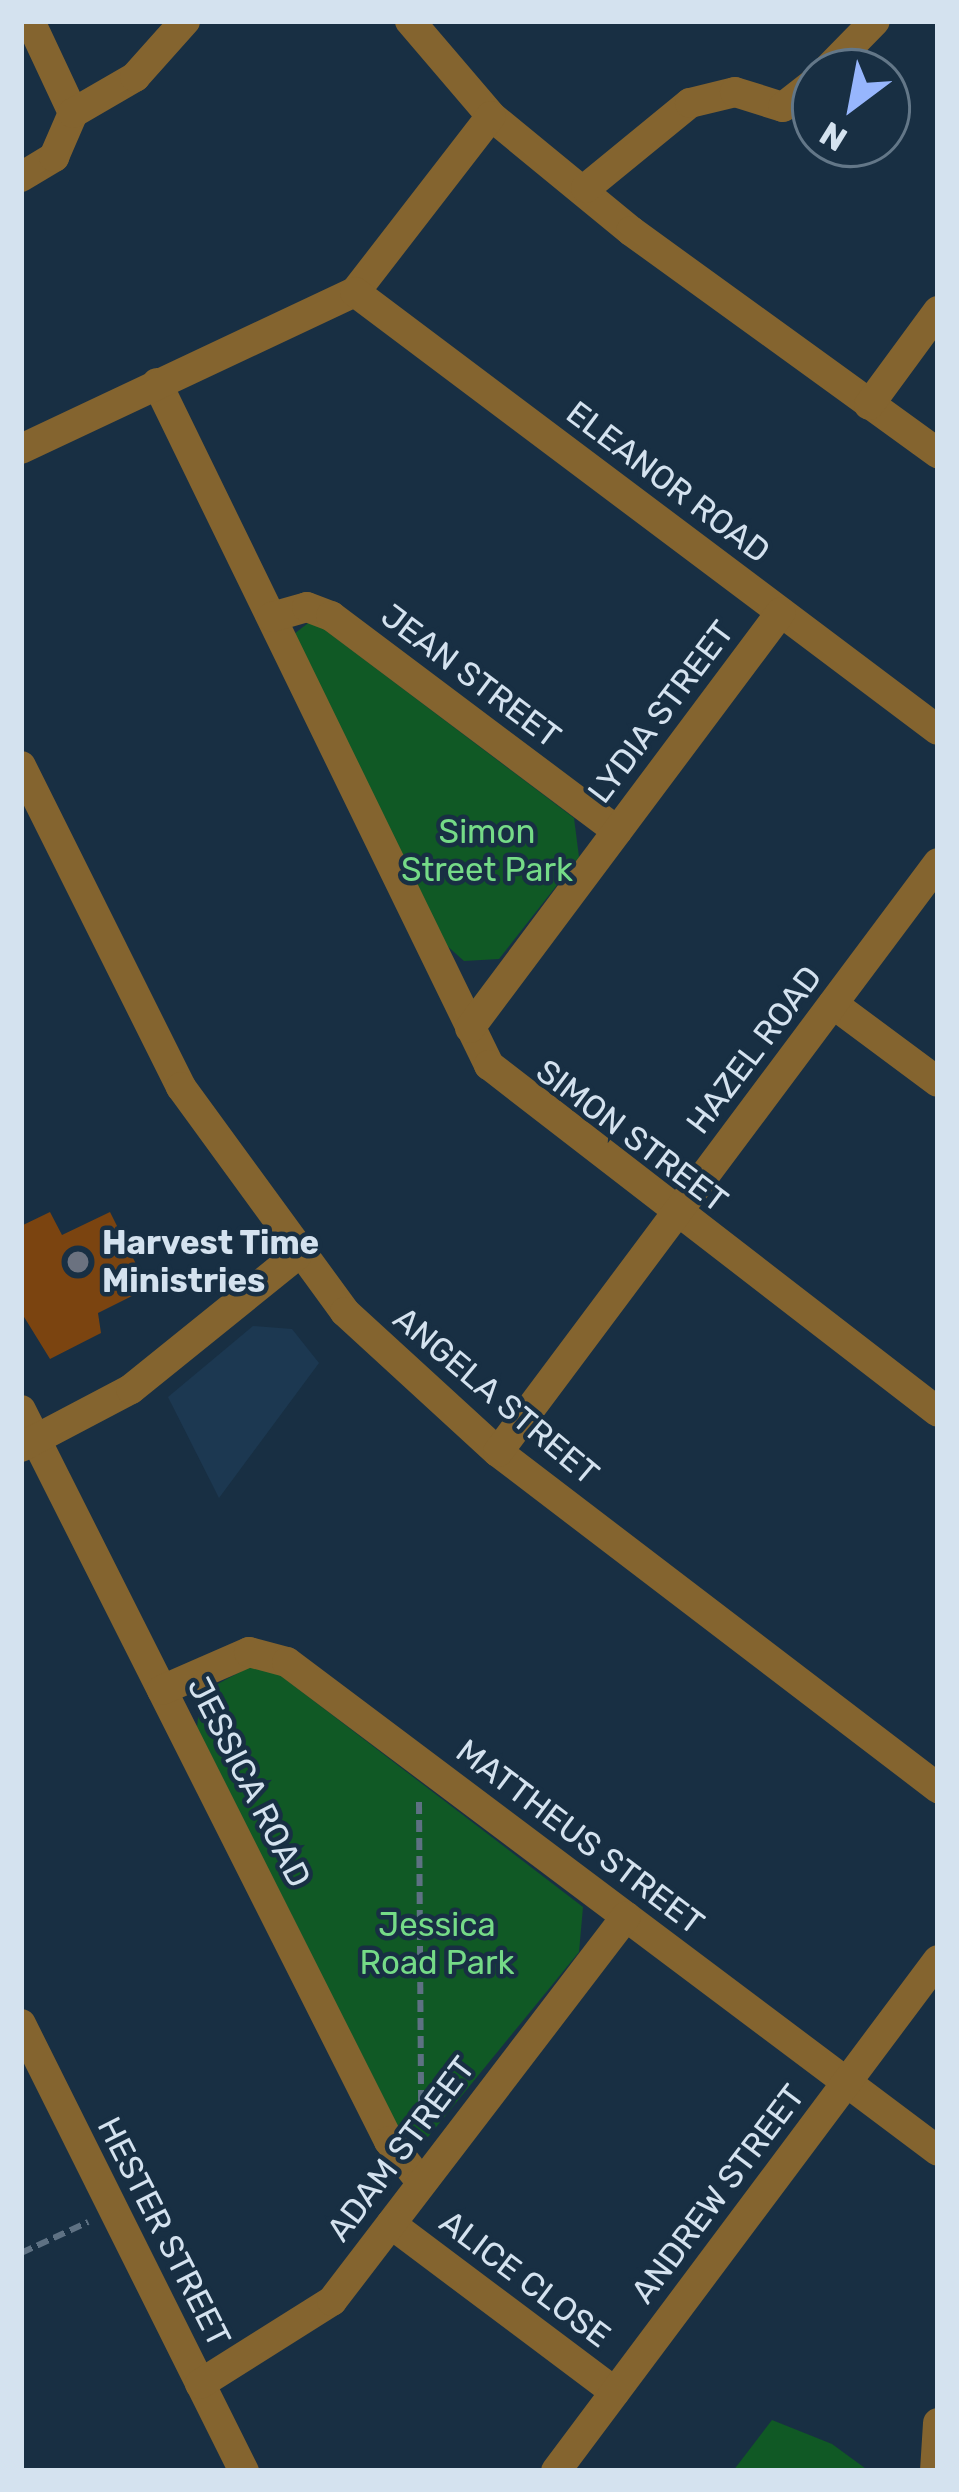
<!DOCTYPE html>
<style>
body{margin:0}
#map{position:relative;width:959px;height:2492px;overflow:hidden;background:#182f43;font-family:Rubik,sans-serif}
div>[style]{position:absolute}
.built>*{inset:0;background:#1c3851}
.green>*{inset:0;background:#105925}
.building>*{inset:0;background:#7b4410}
.path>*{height:6px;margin-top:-3px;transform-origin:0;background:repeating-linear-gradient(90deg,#5e7183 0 12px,transparent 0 18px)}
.minor>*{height:30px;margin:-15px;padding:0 15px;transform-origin:15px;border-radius:15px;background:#84642f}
.dots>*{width:33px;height:33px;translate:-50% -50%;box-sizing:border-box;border:6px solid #182f43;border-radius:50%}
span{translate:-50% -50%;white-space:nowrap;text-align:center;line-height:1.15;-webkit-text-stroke:9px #182f43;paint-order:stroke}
.street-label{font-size:33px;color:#d4e2ef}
.park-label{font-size:33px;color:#75db87}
.poi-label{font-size:33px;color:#d4e2ef;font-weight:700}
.left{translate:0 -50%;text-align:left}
.frame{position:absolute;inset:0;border:24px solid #d4e2ef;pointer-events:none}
.north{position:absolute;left:791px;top:48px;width:120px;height:120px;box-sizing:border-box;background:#182f43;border:3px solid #637788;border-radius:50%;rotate:212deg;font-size:33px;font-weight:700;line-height:48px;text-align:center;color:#d4e2ef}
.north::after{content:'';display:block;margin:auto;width:42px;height:54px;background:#97b6fd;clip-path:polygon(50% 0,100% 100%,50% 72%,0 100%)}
</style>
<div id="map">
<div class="built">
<div style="clip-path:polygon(253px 1326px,292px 1329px,319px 1363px,219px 1498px,168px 1397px)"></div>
</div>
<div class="green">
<div style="clip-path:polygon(312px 620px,574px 818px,579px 857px,499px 959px,464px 961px,445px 944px,294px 634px)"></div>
<div style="clip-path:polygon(251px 1666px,280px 1675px,583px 1907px,579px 1952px,428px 2137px,398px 2127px,197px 1727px,201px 1693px)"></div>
<div style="clip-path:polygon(772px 2420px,832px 2444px,869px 2471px,733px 2471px)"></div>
</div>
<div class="building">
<div style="clip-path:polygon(50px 1212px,62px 1235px,110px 1212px,148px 1288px,98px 1313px,101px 1333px,50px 1359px,21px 1312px,21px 1226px)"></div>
</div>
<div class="path">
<div style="left:419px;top:1802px;width:323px;rotate:89.6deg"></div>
<div style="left:21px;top:2253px;width:74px;rotate:-24.8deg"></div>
</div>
<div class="minor">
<div style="left:30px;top:21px;width:102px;rotate:64.9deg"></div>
<div style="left:410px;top:21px;width:125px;rotate:49.5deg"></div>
<div style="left:491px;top:116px;width:181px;rotate:39.4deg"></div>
<div style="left:631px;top:231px;width:379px;rotate:35.9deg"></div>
<div style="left:825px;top:72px;width:71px;rotate:-45.6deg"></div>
<div style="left:21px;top:177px;width:39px;rotate:-31deg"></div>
<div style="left:54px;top:157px;width:48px;rotate:-66.6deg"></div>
<div style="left:73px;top:113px;width:72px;rotate:-30.1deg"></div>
<div style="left:135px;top:77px;width:75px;rotate:-48.2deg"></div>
<div style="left:586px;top:188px;width:134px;rotate:-39.3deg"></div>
<div style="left:690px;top:103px;width:46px;rotate:-13.7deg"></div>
<div style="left:735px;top:92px;width:50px;rotate:17.4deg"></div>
<div style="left:783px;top:107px;width:41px;rotate:-38deg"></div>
<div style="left:355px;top:292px;width:222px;rotate:-52.3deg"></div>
<div style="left:157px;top:383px;width:759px;rotate:64.04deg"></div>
<div style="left:489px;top:1065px;width:567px;rotate:37.7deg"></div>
<div style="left:869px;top:405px;width:117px;rotate:-53.7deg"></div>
<div style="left:21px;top:449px;width:369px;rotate:-25.2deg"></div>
<div style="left:355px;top:292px;width:729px;rotate:36.92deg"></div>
<div style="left:272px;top:617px;width:36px;rotate:-16deg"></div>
<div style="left:307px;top:607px;width:26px;rotate:21deg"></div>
<div style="left:331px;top:616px;width:358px;rotate:36.9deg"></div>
<div style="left:21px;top:766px;width:359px;rotate:63.5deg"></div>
<div style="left:181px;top:1087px;width:278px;rotate:53.9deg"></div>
<div style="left:345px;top:1312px;width:207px;rotate:42.5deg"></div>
<div style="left:498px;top:1452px;width:554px;rotate:37.37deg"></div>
<div style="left:833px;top:1004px;width:131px;rotate:36.6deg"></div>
<div style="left:470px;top:1028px;width:519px;rotate:-53.22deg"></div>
<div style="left:21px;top:1410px;width:818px;rotate:63.28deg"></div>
<div style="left:389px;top:2141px;width:52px;rotate:52deg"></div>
<div style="left:21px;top:1447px;width:124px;rotate:-27.8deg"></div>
<div style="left:131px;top:1389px;width:213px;rotate:-38.9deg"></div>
<div style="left:498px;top:1452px;width:735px;rotate:-53.24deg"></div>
<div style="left:162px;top:1690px;width:95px;rotate:-23.6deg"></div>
<div style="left:249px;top:1652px;width:39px;rotate:15deg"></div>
<div style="left:287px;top:1662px;width:814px;rotate:36.91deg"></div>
<div style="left:21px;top:2024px;width:500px;rotate:63.5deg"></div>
<div style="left:391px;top:2224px;width:280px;rotate:36.9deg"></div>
<div style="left:200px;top:2384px;width:156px;rotate:-32.2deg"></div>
<div style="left:332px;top:2301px;width:484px;rotate:-52.6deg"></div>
<div style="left:556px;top:2471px;width:638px;rotate:-53.22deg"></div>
<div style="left:935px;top:2471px;width:48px;rotate:-86.4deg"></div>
</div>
<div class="dots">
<div style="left:78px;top:1262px;background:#6b7280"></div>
</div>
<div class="street-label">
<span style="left:668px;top:482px;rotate:37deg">ELEANOR ROAD</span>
<span style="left:471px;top:676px;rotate:37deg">JEAN STREET</span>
<span style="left:661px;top:712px;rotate:-53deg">LYDIA STREET</span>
<span style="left:754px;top:1050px;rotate:-53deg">HAZEL ROAD</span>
<span style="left:632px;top:1136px;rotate:37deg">SIMON STREET</span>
<span style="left:496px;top:1396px;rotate:40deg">ANGELA STREET</span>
<span style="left:249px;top:1782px;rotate:63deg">JESSICA ROAD</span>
<span style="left:580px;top:1837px;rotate:37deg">MATTHEUS STREET</span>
<span style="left:401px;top:2149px;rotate:-53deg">ADAM STREET</span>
<span style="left:718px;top:2194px;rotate:-53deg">ANDREW STREET</span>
<span style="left:164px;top:2232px;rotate:63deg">HESTER STREET</span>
<span style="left:525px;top:2279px;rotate:37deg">ALICE CLOSE</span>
</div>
<div class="park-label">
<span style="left:487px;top:851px">Simon<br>Street Park</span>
<span style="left:437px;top:1944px">Jessica<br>Road Park</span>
</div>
<div class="poi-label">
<span class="left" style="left:102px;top:1262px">Harvest Time<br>Ministries</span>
</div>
<div class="frame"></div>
<div class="north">N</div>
</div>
